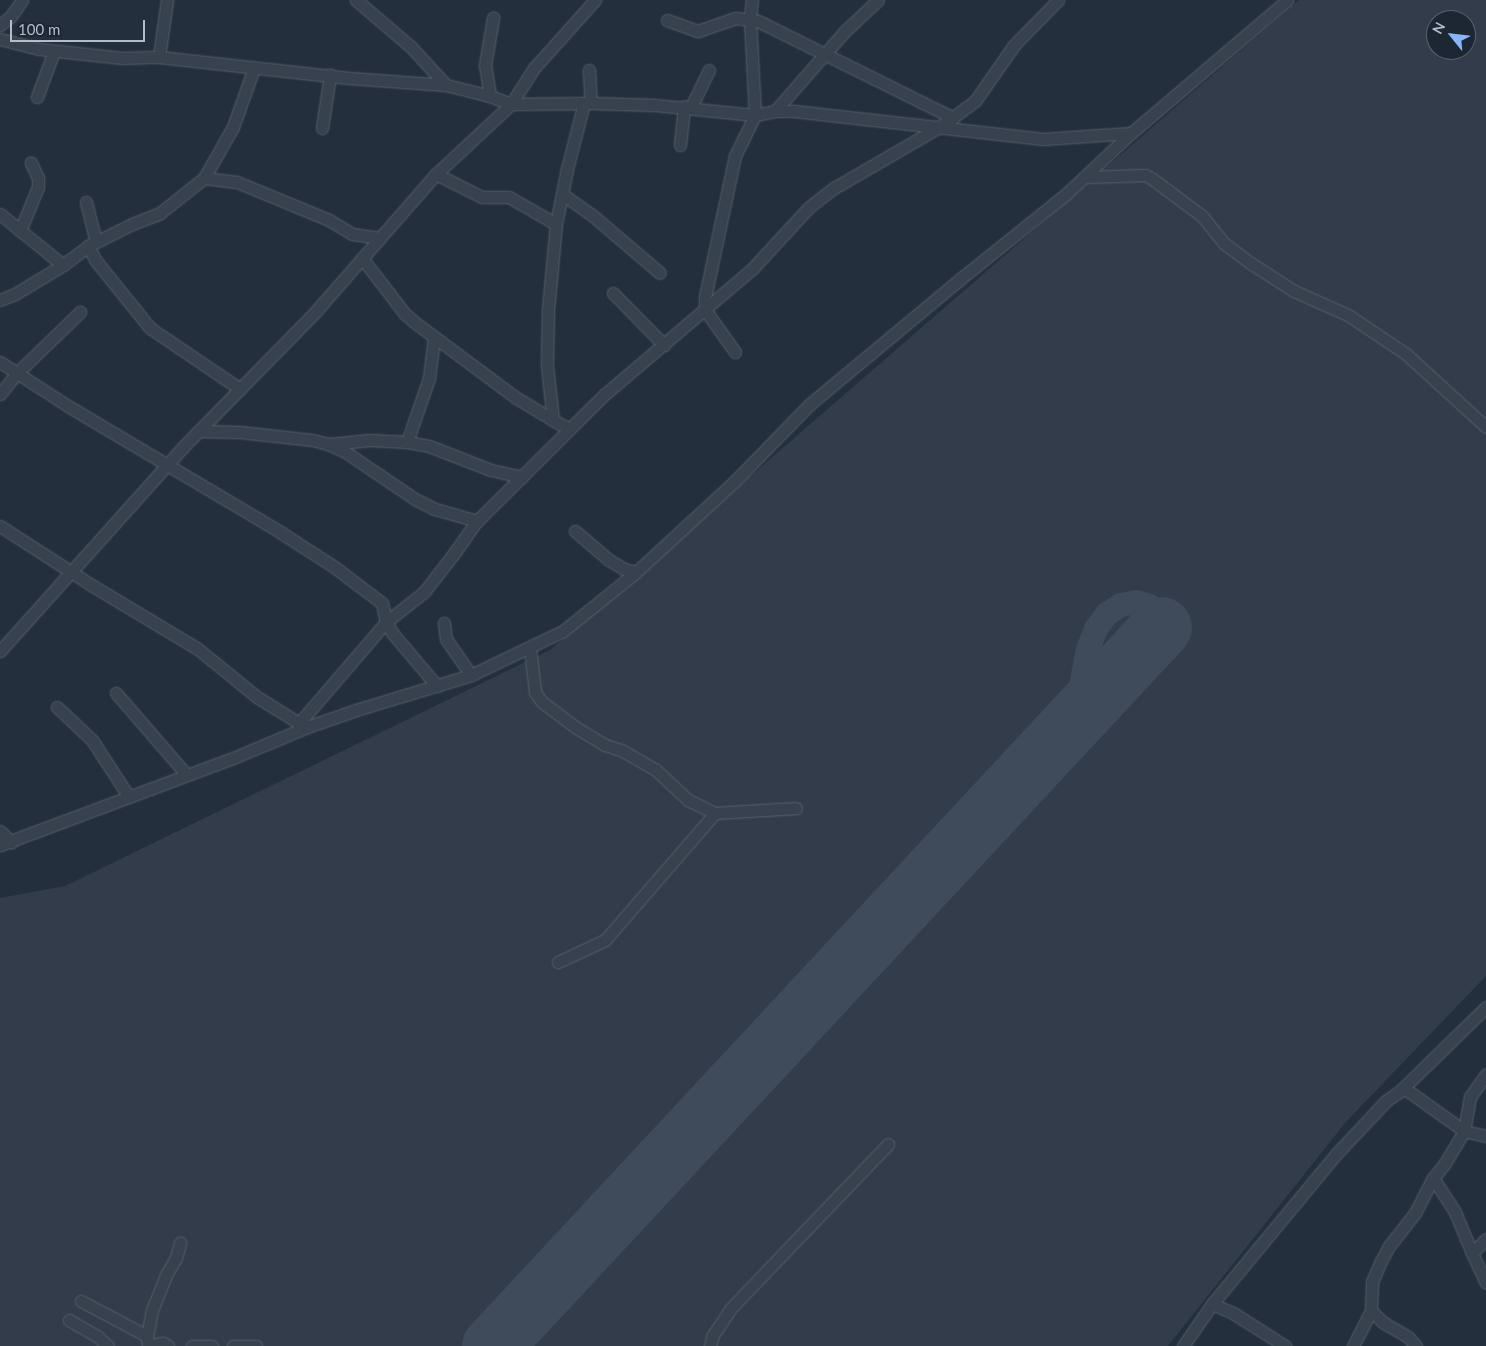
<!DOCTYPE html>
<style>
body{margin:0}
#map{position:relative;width:1486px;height:1346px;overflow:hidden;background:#242f3e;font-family:Lato,sans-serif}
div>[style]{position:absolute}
.airport>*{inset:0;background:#323c4b}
.taxiway>*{height:24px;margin:-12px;padding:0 12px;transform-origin:12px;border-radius:12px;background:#3f4a5a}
.runway>*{height:61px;margin:-30.5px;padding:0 30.5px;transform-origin:30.5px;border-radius:30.5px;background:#3f4a5a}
.roads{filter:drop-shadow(0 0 1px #565f6c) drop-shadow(0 0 1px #565f6c)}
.minor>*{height:11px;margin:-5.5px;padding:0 5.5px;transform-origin:5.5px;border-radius:5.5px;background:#38414e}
span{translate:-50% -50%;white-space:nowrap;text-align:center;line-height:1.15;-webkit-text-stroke:4px #1d2633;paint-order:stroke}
.north{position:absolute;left:1426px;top:10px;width:50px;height:50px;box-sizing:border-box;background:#1d2633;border:1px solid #59626f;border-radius:50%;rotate:299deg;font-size:14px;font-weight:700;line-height:20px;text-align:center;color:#b4bcc9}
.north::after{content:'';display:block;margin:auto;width:18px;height:22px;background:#8ab4f8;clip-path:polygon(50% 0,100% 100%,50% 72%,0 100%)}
.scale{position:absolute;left:10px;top:20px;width:135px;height:22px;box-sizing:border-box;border:2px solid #b4bcc9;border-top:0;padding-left:6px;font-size:15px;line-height:18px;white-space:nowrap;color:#b4bcc9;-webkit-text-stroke:4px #1d2633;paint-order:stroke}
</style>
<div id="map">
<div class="airport">
<div style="clip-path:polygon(evenodd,1299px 0,1486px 0,1486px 976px,1345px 1123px,1168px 1346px,0 1346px,0 898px,65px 886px,550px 650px,1299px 0,1436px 20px,1466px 20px,1466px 50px,1436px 50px,1436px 20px)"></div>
</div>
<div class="taxiway">
<div style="left:1063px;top:732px;width:35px;rotate:-65deg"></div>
<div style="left:1078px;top:700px;width:52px;rotate:-78.9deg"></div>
<div style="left:1088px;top:649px;width:22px;rotate:-68deg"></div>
<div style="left:1096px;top:629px;width:19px;rotate:-54deg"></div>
<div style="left:1107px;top:614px;width:17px;rotate:-33deg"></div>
<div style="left:1121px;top:605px;width:15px;rotate:-11deg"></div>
<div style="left:1136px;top:602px;width:14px;rotate:17deg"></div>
<div style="left:1149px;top:606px;width:11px;rotate:45deg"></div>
<div style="left:1157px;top:614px;width:14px;rotate:73deg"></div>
</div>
<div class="runway">
<div style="left:492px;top:1346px;width:982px;rotate:-47.06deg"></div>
</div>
<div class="roads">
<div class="minor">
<div style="left:356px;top:0;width:72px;rotate:40.5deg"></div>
<div style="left:411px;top:47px;width:52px;rotate:47.4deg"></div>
<div style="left:667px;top:20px;width:33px;rotate:20deg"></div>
<div style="left:698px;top:31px;width:39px;rotate:-19deg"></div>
<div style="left:735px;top:18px;width:23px;rotate:7deg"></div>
<div style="left:758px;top:21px;width:218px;rotate:26.4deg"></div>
<div style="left:0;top:25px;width:14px;rotate:-39deg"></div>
<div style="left:11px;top:16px;width:19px;rotate:-55deg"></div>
<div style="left:0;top:39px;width:40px;rotate:14.4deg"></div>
<div style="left:39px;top:49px;width:84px;rotate:6.1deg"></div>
<div style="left:123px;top:58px;width:36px;rotate:-2deg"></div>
<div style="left:159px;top:57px;width:191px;rotate:6.3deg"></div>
<div style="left:349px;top:78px;width:97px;rotate:4.1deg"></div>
<div style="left:446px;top:85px;width:45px;rotate:14deg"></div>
<div style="left:490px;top:96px;width:22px;rotate:21deg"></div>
<div style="left:511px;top:104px;width:80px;rotate:-0.7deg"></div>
<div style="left:591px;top:103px;width:64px;rotate:1.8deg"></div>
<div style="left:655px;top:105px;width:100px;rotate:5.7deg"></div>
<div style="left:755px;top:115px;width:20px;rotate:-11deg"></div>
<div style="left:775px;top:111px;width:19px"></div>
<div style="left:794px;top:111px;width:251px;rotate:6.4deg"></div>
<div style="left:1043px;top:139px;width:88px;rotate:-3.9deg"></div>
<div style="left:159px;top:57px;width:58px;rotate:-82deg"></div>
<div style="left:589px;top:70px;width:33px;rotate:87deg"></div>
<div style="left:490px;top:96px;width:31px;rotate:-99deg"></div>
<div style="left:485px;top:65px;width:48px;rotate:-80.3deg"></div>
<div style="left:37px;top:97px;width:49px;rotate:-69.7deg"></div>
<div style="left:691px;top:107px;width:41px;rotate:-64.1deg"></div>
<div style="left:775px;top:111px;width:106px;rotate:-48.8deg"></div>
<div style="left:845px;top:31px;width:45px;rotate:-43.2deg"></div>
<div style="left:322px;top:128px;width:54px;rotate:-81.4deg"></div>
<div style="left:680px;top:145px;width:39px;rotate:-84deg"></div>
<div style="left:436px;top:174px;width:51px;rotate:26.6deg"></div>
<div style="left:482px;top:197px;width:27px"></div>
<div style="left:509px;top:197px;width:54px;rotate:29.9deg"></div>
<div style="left:1086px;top:177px;width:59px;rotate:-1.9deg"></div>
<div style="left:1145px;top:175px;width:7px;rotate:27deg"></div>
<div style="left:1151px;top:178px;width:64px;rotate:36.7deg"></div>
<div style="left:1202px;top:216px;width:36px;rotate:51deg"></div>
<div style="left:1225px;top:244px;width:34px;rotate:37deg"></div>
<div style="left:1252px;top:264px;width:50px;rotate:32.7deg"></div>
<div style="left:1294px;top:291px;width:59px;rotate:24deg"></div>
<div style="left:1348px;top:315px;width:70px;rotate:33.9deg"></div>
<div style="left:1406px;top:354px;width:108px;rotate:42.4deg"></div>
<div style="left:204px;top:178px;width:33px;rotate:7deg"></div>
<div style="left:237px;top:182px;width:100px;rotate:22.4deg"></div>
<div style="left:329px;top:220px;width:27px;rotate:31deg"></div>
<div style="left:352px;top:234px;width:28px;rotate:8deg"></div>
<div style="left:562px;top:194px;width:37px;rotate:35deg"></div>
<div style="left:592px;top:215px;width:89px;rotate:40.5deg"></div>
<div style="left:86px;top:202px;width:41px;rotate:76deg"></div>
<div style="left:0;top:214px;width:81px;rotate:39deg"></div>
<div style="left:20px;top:231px;width:48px;rotate:-67.8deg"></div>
<div style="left:38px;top:187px;width:9px;rotate:-90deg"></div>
<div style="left:38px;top:178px;width:17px;rotate:-115deg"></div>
<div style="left:88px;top:246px;width:17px;rotate:62deg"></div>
<div style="left:96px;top:261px;width:86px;rotate:51.1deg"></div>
<div style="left:150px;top:328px;width:109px;rotate:34.1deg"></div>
<div style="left:362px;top:258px;width:71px;rotate:52.5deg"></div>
<div style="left:405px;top:314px;width:11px;rotate:41deg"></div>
<div style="left:413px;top:321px;width:127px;rotate:36.7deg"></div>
<div style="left:515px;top:397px;width:44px;rotate:31.2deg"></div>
<div style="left:613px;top:293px;width:73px;rotate:45.6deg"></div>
<div style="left:0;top:300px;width:16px;rotate:-22deg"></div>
<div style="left:15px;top:294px;width:56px;rotate:-31.1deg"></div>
<div style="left:63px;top:265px;width:31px;rotate:-37deg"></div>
<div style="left:88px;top:246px;width:49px;rotate:-26.6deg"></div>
<div style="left:132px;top:224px;width:30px;rotate:-21deg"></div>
<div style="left:160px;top:213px;width:56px;rotate:-38.5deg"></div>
<div style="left:204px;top:178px;width:59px;rotate:-60.4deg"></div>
<div style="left:233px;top:127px;width:63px;rotate:-70.4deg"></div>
<div style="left:735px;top:352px;width:52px;rotate:-125.5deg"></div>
<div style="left:705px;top:310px;width:13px;rotate:-90deg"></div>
<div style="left:705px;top:297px;width:144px;rotate:-78deg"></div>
<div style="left:735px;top:156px;width:46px;rotate:-64deg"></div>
<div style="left:755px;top:115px;width:97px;rotate:-93deg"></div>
<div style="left:750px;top:18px;width:18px;rotate:-84deg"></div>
<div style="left:0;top:362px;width:81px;rotate:32.9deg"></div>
<div style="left:68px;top:406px;width:247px;rotate:30.7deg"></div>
<div style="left:280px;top:532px;width:63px;rotate:32.7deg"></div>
<div style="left:333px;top:566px;width:61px;rotate:37.1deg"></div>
<div style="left:382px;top:603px;width:19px;rotate:78deg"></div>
<div style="left:386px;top:622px;width:133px;rotate:130.7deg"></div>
<div style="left:299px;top:723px;width:9px;rotate:27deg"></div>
<div style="left:0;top:394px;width:27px;rotate:-51deg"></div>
<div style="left:17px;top:373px;width:88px;rotate:-44.1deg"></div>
<div style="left:568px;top:428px;width:17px;rotate:-152deg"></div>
<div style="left:553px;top:420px;width:54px;rotate:-96.3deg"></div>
<div style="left:547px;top:366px;width:56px;rotate:-89deg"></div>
<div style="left:548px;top:310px;width:86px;rotate:-84.7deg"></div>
<div style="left:556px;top:224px;width:56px;rotate:-78.7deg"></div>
<div style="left:567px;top:169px;width:68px;rotate:-75.6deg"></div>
<div style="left:198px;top:431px;width:42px;rotate:1.4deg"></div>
<div style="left:240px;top:432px;width:72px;rotate:6.3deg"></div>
<div style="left:312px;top:440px;width:16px;rotate:14deg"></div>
<div style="left:328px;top:444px;width:17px;rotate:24deg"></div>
<div style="left:344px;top:451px;width:86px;rotate:34.1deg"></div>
<div style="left:415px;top:499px;width:22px;rotate:27deg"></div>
<div style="left:435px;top:509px;width:44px;rotate:15.9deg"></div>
<div style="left:407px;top:442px;width:68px;rotate:-71deg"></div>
<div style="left:429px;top:378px;width:40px;rotate:-82.9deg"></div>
<div style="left:330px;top:444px;width:40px;rotate:-5.7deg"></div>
<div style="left:370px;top:440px;width:37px;rotate:3deg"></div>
<div style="left:407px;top:442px;width:22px;rotate:10deg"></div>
<div style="left:429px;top:446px;width:66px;rotate:21.2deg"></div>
<div style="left:491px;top:470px;width:32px;rotate:13deg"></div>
<div style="left:0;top:526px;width:111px;rotate:32.8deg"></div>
<div style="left:93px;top:586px;width:122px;rotate:31deg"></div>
<div style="left:198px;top:649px;width:76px;rotate:39.1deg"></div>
<div style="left:257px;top:697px;width:49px;rotate:31.8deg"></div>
<div style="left:575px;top:531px;width:45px;rotate:40.5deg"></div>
<div style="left:609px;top:560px;width:17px;rotate:31deg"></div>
<div style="left:624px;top:569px;width:12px;rotate:14deg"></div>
<div style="left:444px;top:623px;width:16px;rotate:83deg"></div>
<div style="left:446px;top:639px;width:44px;rotate:55.2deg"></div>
<div style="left:530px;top:648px;width:44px;rotate:83.5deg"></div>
<div style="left:535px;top:692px;width:12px;rotate:55deg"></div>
<div style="left:542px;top:702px;width:41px;rotate:37.1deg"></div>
<div style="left:575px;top:727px;width:35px;rotate:31deg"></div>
<div style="left:605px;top:745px;width:19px;rotate:18deg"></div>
<div style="left:623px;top:751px;width:38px;rotate:30deg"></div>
<div style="left:656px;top:770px;width:44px;rotate:43.2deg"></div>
<div style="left:688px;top:800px;width:30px;rotate:26deg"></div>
<div style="left:715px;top:813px;width:81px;rotate:-3.5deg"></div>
<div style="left:0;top:651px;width:274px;rotate:-48.1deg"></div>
<div style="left:183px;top:447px;width:190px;rotate:-45.6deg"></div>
<div style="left:316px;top:311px;width:182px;rotate:-48.8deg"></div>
<div style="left:436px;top:174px;width:103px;rotate:-43deg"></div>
<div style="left:511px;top:104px;width:43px;rotate:-57.4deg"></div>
<div style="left:534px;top:68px;width:91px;rotate:-48.1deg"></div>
<div style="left:437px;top:686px;width:68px;rotate:-130.2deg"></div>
<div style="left:393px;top:634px;width:14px;rotate:-120deg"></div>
<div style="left:386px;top:622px;width:48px;rotate:-38.3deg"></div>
<div style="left:424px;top:592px;width:51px;rotate:-52.2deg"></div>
<div style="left:455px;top:552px;width:38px;rotate:-55deg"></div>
<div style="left:477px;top:521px;width:180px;rotate:-44.8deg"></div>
<div style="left:605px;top:394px;width:193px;rotate:-40.4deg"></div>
<div style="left:752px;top:269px;width:83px;rotate:-47.4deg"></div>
<div style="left:808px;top:208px;width:33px;rotate:-38deg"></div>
<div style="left:834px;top:188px;width:124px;rotate:-30.1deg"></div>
<div style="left:941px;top:126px;width:42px;rotate:-36.3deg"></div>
<div style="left:975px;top:101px;width:68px;rotate:-55.1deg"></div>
<div style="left:1014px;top:45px;width:63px;rotate:-45.6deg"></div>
<div style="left:116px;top:693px;width:107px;rotate:49.2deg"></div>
<div style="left:57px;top:707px;width:48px;rotate:43.3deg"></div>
<div style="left:92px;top:740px;width:68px;rotate:57deg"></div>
<div style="left:0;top:831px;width:16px;rotate:45deg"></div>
<div style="left:0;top:845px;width:249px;rotate:-20.5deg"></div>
<div style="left:233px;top:758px;width:80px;rotate:-22.7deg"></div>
<div style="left:307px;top:727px;width:52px;rotate:-19.1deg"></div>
<div style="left:356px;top:710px;width:120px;rotate:-16.9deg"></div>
<div style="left:471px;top:675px;width:102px;rotate:-25.6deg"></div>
<div style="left:563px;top:631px;width:94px;rotate:-38.9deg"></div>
<div style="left:636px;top:572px;width:134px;rotate:-42.6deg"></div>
<div style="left:735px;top:481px;width:107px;rotate:-45.8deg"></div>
<div style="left:810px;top:404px;width:195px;rotate:-39.8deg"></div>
<div style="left:960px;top:279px;width:136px;rotate:-38.7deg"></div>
<div style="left:1066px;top:194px;width:89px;rotate:-43.2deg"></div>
<div style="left:1131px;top:133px;width:205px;rotate:-40.4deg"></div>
<div style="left:558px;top:962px;width:52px;rotate:-25.1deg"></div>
<div style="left:605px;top:940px;width:168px;rotate:-49.1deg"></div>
<div style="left:1404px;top:1088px;width:74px;rotate:35.6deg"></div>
<div style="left:1464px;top:1131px;width:23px;rotate:13deg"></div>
<div style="left:1433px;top:1178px;width:40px;rotate:57.1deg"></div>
<div style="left:1455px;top:1212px;width:44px;rotate:67.5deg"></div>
<div style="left:1486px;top:1239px;width:20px;rotate:135deg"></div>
<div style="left:1472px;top:1253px;width:33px;rotate:65deg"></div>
<div style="left:81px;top:1301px;width:75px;rotate:27.9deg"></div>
<div style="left:1212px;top:1304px;width:23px;rotate:23deg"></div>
<div style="left:1233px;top:1313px;width:62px;rotate:32.4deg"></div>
<div style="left:1371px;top:1311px;width:18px;rotate:43deg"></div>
<div style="left:1384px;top:1323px;width:28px;rotate:30deg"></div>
<div style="left:1408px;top:1337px;width:12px;rotate:48deg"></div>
<div style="left:69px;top:1320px;width:34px;rotate:30deg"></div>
<div style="left:98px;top:1337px;width:13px;rotate:42deg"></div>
<div style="left:168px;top:1346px;width:6px;rotate:-149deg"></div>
<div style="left:163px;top:1343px;width:15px;rotate:169deg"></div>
<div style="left:148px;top:1346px;width:10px;rotate:-96deg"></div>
<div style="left:147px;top:1336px;width:26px;rotate:-79deg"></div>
<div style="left:152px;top:1310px;width:38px;rotate:-68deg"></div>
<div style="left:166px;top:1275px;width:20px;rotate:-60deg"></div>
<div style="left:176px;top:1258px;width:16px;rotate:-75deg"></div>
<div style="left:192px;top:1346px;width:20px"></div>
<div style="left:233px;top:1346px;width:23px"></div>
<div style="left:710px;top:1346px;width:11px;rotate:-75deg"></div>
<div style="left:713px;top:1335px;width:32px;rotate:-56deg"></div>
<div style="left:731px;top:1308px;width:227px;rotate:-46.2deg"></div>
<div style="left:1183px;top:1346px;width:51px;rotate:-55.4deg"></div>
<div style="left:1212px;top:1304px;width:196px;rotate:-50.4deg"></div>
<div style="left:1337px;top:1153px;width:73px;rotate:-46.7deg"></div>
<div style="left:1387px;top:1100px;width:14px;rotate:-34deg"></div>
<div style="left:1399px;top:1092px;width:122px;rotate:-44.3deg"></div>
<div style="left:1353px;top:1346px;width:39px;rotate:-63deg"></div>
<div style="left:1371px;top:1311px;width:29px;rotate:-88deg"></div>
<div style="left:1372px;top:1282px;width:23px;rotate:-67deg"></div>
<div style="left:1381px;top:1261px;width:17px;rotate:-62deg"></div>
<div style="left:1389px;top:1246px;width:42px;rotate:-51.8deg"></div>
<div style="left:1415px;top:1213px;width:39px;rotate:-63deg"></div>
<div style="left:1433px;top:1178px;width:19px;rotate:-51deg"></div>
<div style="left:1445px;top:1163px;width:37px;rotate:-59deg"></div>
<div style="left:1464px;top:1131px;width:35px;rotate:-80deg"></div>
<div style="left:1470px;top:1097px;width:28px;rotate:-55deg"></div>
</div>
</div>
<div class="north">N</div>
<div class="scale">100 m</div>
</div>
